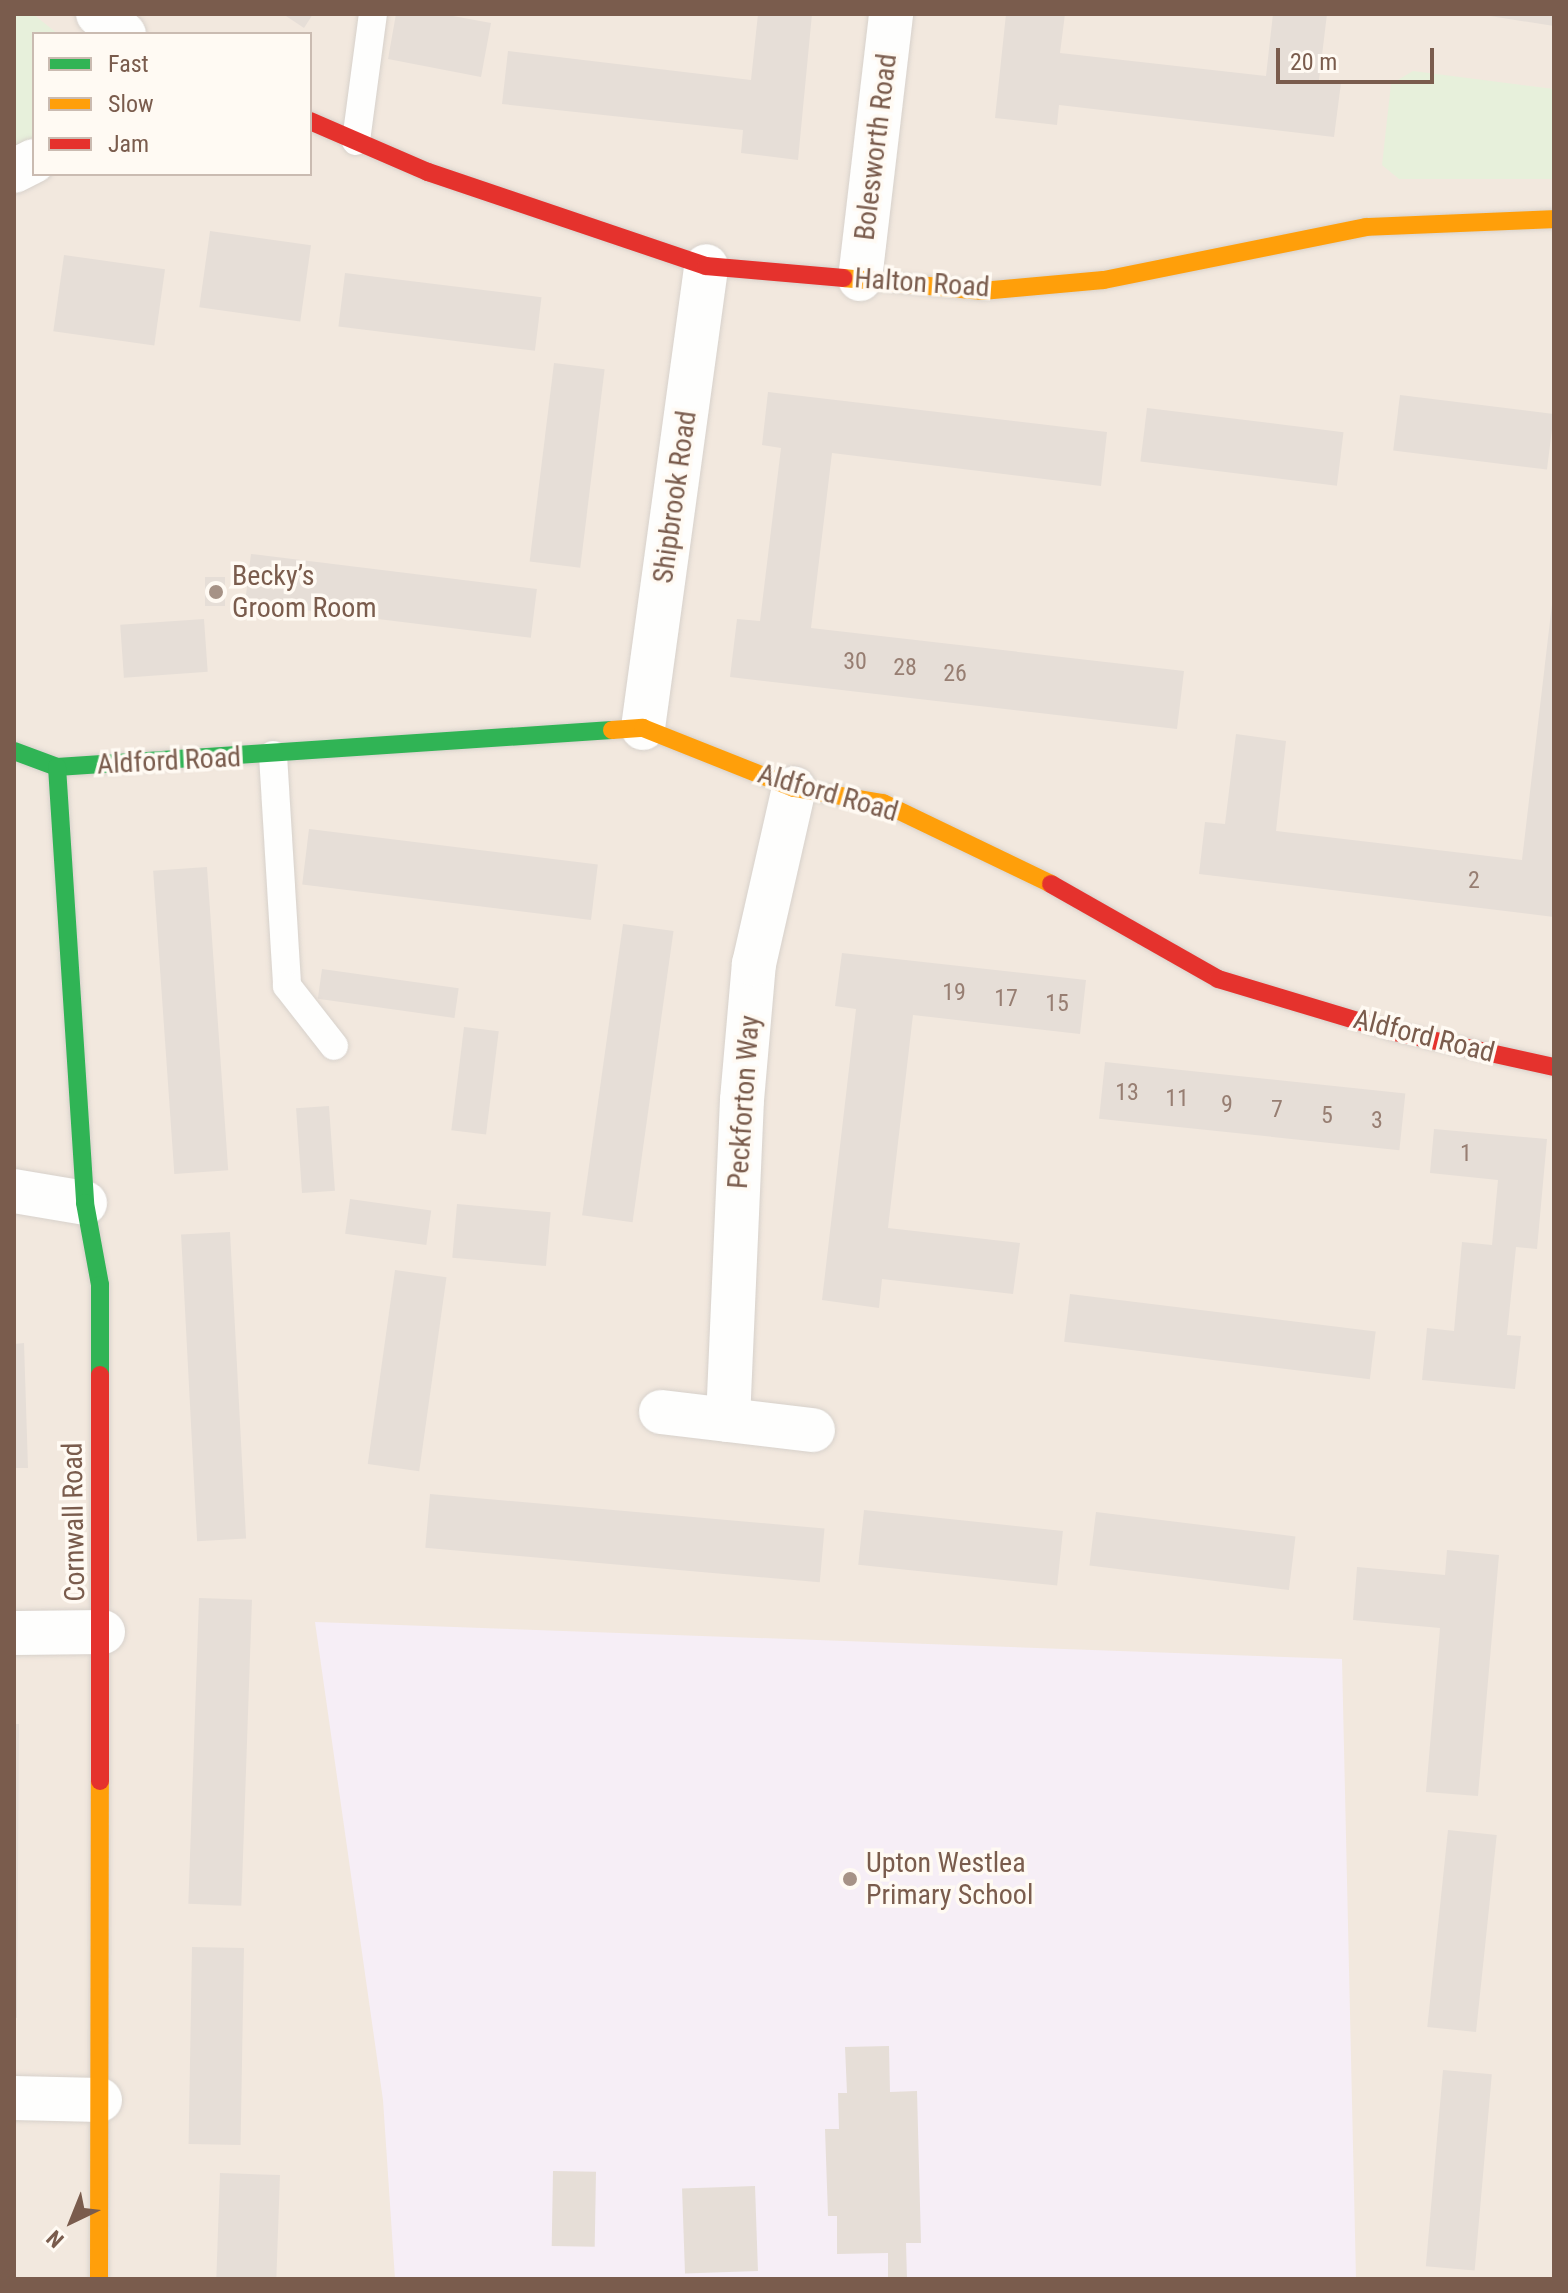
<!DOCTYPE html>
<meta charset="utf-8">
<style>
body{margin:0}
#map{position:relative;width:1568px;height:2293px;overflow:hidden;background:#f9f5f0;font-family:"Roboto Condensed",sans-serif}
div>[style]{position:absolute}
.residential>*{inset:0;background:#f2e8de}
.education>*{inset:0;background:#f6eef6}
.green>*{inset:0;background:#e7f0db}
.building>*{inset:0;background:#e6ded7;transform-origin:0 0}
.roads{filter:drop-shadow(0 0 2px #d7d1cb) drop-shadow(0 0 2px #d7d1cb)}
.lane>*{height:28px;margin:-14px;padding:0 14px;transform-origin:14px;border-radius:14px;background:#fefefd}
.street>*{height:44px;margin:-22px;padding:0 22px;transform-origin:22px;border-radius:22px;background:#fefefd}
.fast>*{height:18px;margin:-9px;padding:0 9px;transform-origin:9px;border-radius:9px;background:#30b455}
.slow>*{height:18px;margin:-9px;padding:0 9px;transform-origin:9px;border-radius:9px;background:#ff9f0a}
.jam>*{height:18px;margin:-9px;padding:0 9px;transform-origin:9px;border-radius:9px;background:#e5322d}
.dots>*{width:22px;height:22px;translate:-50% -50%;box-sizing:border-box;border:4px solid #fffaf3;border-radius:50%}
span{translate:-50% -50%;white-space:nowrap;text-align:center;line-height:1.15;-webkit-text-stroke:7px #fffaf3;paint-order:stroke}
.number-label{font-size:24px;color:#977e72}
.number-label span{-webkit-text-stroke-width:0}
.street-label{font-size:28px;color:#7a5c4d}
.poi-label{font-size:28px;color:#7a5c4d}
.left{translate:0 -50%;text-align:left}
.frame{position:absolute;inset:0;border:16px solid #7a5c4d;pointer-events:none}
.legend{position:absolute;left:32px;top:32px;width:280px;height:144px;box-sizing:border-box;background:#fffaf3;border:2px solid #cabbb1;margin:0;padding:10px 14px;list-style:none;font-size:24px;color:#7a5c4d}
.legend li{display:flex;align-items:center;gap:16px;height:40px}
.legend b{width:40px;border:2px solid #cabbb1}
.north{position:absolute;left:32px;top:2181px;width:80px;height:80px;-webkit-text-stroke:6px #fffaf3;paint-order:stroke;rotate:223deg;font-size:22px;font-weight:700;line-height:32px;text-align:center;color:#7a5c4d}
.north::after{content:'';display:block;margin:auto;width:28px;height:36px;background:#7a5c4d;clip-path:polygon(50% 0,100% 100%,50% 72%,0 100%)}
.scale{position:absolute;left:1276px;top:48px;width:158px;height:36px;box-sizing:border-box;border:4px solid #7a5c4d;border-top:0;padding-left:10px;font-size:24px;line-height:28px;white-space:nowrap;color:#7a5c4d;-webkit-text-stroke:6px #fffaf3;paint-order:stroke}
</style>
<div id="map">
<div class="residential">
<div style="clip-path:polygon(evenodd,14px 14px,1554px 14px,1554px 2279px,14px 2279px,14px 14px,34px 34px,310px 34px,310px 174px,34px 174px,34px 34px)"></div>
</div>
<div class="education">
<div style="clip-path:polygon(315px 1622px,1342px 1659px,1356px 2279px,395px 2279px,383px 2100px)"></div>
</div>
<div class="green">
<div style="clip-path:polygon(14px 14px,33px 14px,58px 34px,34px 34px,34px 142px,14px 147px)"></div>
<div style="clip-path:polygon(1413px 71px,1554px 89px,1554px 179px,1399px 179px,1382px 165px,1391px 84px)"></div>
</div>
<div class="building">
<div style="clip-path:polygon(283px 14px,313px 14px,304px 28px)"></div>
<div style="clip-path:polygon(396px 14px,442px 14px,491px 23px,481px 77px,388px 59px)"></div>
<div style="clip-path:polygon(758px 14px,812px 14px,798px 160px,741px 153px,743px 130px,502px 104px,508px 51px,751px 80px)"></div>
<div style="clip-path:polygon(1006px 14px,1065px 14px,1060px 53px,1266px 76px,1273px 14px,1327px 14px,1319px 80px,1341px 83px,1334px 137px,1059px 105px,1057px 125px,995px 118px)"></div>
<div style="clip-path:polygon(1490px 14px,1554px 14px,1554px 26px,1490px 16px)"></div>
<div style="left:210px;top:231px;width:102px;height:77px;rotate:8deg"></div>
<div style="left:64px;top:255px;width:102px;height:77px;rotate:8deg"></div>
<div style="left:345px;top:273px;width:198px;height:54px;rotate:7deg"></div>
<div style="left:554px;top:363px;width:51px;height:200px;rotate:7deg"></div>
<div style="clip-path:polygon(768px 392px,1107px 432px,1101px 486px,832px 453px,811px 628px,1184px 671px,1177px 729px,730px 677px,737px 619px,760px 621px,781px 448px,762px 445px)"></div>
<div style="left:1400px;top:395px;width:155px;height:56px;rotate:7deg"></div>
<div style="left:1147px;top:408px;width:198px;height:54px;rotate:7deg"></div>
<div style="left:251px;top:554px;width:288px;height:49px;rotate:7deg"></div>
<div style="left:205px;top:577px;width:20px;height:29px"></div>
<div style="clip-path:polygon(1552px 604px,1554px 917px,1199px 874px,1205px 822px,1225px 824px,1236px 734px,1286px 741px,1276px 831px,1522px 860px)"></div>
<div style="left:204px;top:619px;width:53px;height:84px;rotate:86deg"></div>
<div style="left:309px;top:829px;width:291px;height:56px;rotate:7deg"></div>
<div style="left:207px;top:867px;width:304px;height:54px;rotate:86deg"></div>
<div style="left:623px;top:924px;width:51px;height:294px;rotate:8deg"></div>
<div style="clip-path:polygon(842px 953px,1086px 980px,1080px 1034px,913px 1015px,888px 1228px,1020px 1243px,1013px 1294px,882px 1279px,879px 1308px,822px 1300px,856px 1009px,835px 1006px)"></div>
<div style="left:322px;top:969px;width:138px;height:30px;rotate:8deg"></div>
<div style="left:464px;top:1027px;width:35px;height:104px;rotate:7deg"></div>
<div style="left:1105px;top:1062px;width:302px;height:57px;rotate:6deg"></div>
<div style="left:329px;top:1106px;width:85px;height:33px;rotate:86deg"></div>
<div style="clip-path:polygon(1434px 1129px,1547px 1139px,1537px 1249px,1516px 1247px,1507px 1335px,1521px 1336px,1515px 1389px,1422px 1380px,1427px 1328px,1454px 1331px,1462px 1242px,1492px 1245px,1498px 1180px,1430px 1173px)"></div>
<div style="left:350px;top:1199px;width:82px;height:35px;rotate:8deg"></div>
<div style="left:457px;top:1204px;width:94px;height:54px;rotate:5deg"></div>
<div style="left:230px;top:1232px;width:307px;height:49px;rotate:87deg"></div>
<div style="left:395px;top:1270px;width:52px;height:196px;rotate:8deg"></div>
<div style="left:1070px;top:1294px;width:308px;height:48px;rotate:7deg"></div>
<div style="clip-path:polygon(24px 1343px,28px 1468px,14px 1468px,14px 1344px)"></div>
<div style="left:430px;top:1494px;width:396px;height:54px;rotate:5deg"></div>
<div style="left:864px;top:1510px;width:200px;height:55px;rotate:6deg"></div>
<div style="left:1096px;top:1512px;width:201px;height:54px;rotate:7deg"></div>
<div style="clip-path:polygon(1447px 1550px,1499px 1555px,1478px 1796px,1426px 1792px,1440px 1628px,1353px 1620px,1357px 1567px,1445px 1575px)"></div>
<div style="left:199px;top:1598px;width:53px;height:306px;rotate:2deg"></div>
<div style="clip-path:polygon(14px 1724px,19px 1724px,17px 2018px,14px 2017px)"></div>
<div style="left:1448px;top:1830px;width:49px;height:198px;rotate:6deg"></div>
<div style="left:192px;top:1947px;width:52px;height:197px;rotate:1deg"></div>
<div style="clip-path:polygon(889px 2046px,890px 2092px,917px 2091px,921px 2243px,906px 2243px,907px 2279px,888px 2279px,888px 2253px,837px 2254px,837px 2216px,828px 2216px,825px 2129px,839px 2129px,838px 2093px,847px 2093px,845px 2047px)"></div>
<div style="left:1443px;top:2070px;width:49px;height:197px;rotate:5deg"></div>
<div style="left:553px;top:2171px;width:43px;height:75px;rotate:1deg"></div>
<div style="left:220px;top:2173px;width:60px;height:106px;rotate:2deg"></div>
<div style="left:755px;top:2186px;width:85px;height:73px;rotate:88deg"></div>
</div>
<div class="roads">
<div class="lane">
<div style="left:356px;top:141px;width:128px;rotate:-82.4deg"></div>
<div style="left:273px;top:755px;width:231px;rotate:86.5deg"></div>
<div style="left:287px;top:986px;width:76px;rotate:51.9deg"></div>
</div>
<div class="street">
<div style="left:98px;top:14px;width:33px;rotate:38deg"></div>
<div style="left:14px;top:171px;width:22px;rotate:-27deg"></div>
<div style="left:860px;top:279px;width:267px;rotate:-83.3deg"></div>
<div style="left:643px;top:728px;width:466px;rotate:-82.2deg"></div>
<div style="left:14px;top:1191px;width:72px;rotate:9.6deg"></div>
<div style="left:661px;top:1412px;width:153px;rotate:6.8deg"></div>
<div style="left:728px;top:1420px;width:320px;rotate:-87.5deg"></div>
<div style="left:742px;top:1100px;width:137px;rotate:-85deg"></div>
<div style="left:754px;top:964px;width:180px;rotate:-77.2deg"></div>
<div style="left:14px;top:1633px;width:89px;rotate:-0.6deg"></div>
<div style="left:14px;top:2098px;width:86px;rotate:1.3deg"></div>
</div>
<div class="fast">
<div style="left:14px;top:751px;width:46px;rotate:20.4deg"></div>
<div style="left:57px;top:767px;width:556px;rotate:-3.81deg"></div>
<div style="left:57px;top:767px;width:437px;rotate:86.3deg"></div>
<div style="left:85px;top:1203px;width:83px;rotate:79.6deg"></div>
<div style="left:100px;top:1285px;width:90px;rotate:90deg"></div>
</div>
<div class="slow">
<div style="left:843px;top:278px;width:140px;rotate:5.3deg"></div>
<div style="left:982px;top:291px;width:122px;rotate:-5.2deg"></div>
<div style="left:1104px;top:280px;width:267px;rotate:-11.4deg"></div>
<div style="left:1366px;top:227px;width:188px;rotate:-2.4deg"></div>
<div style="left:612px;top:730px;width:31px;rotate:-4deg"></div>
<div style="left:643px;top:728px;width:162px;rotate:21.7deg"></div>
<div style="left:794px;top:788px;width:90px;rotate:9.6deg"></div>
<div style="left:883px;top:803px;width:187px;rotate:25.7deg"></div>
<div style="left:99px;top:2279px;width:498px;rotate:-89.9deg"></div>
</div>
<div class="jam">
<div style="left:310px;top:121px;width:129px;rotate:23.4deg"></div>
<div style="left:428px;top:172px;width:293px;rotate:18.7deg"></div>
<div style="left:706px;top:266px;width:138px;rotate:5deg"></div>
<div style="left:1051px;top:884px;width:192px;rotate:29.6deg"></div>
<div style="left:1218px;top:979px;width:185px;rotate:16.7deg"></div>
<div style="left:1395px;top:1032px;width:163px;rotate:12.4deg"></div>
<div style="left:100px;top:1781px;width:406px;rotate:-90deg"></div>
</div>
</div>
<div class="dots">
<div style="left:216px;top:592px;background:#a69286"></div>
<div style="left:850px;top:1879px;background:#a69286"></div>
</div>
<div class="number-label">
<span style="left:855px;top:662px">30</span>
<span style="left:905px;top:668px">28</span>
<span style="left:955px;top:674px">26</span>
<span style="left:1474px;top:881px">2</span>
<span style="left:954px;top:993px">19</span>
<span style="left:1006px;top:999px">17</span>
<span style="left:1057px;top:1004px">15</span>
<span style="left:1127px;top:1093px">13</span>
<span style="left:1177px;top:1099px">11</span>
<span style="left:1227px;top:1105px">9</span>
<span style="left:1277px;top:1110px">7</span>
<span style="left:1327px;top:1116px">5</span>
<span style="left:1377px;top:1121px">3</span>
<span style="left:1466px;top:1154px">1</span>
</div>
<div class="street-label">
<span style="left:876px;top:147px;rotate:-83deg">Bolesworth Road</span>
<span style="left:922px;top:283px;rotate:4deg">Halton Road</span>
<span style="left:675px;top:497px;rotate:-82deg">Shipbrook Road</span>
<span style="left:169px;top:761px;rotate:-3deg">Aldford Road</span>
<span style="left:828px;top:793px;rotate:16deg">Aldford Road</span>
<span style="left:1424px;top:1036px;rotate:14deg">Aldford Road</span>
<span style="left:744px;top:1102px;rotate:-86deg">Peckforton Way</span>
<span style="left:74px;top:1522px;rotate:-91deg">Cornwall Road</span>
</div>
<div class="poi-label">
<span class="left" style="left:232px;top:592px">Becky’s<br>Groom Room</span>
<span class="left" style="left:866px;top:1879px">Upton Westlea<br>Primary School</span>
</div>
<div class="frame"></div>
<ul class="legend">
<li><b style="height:10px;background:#30b455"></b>Fast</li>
<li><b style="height:10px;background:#ff9f0a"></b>Slow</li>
<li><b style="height:10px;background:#e5322d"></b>Jam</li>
</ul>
<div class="north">N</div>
<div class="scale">20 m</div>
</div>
